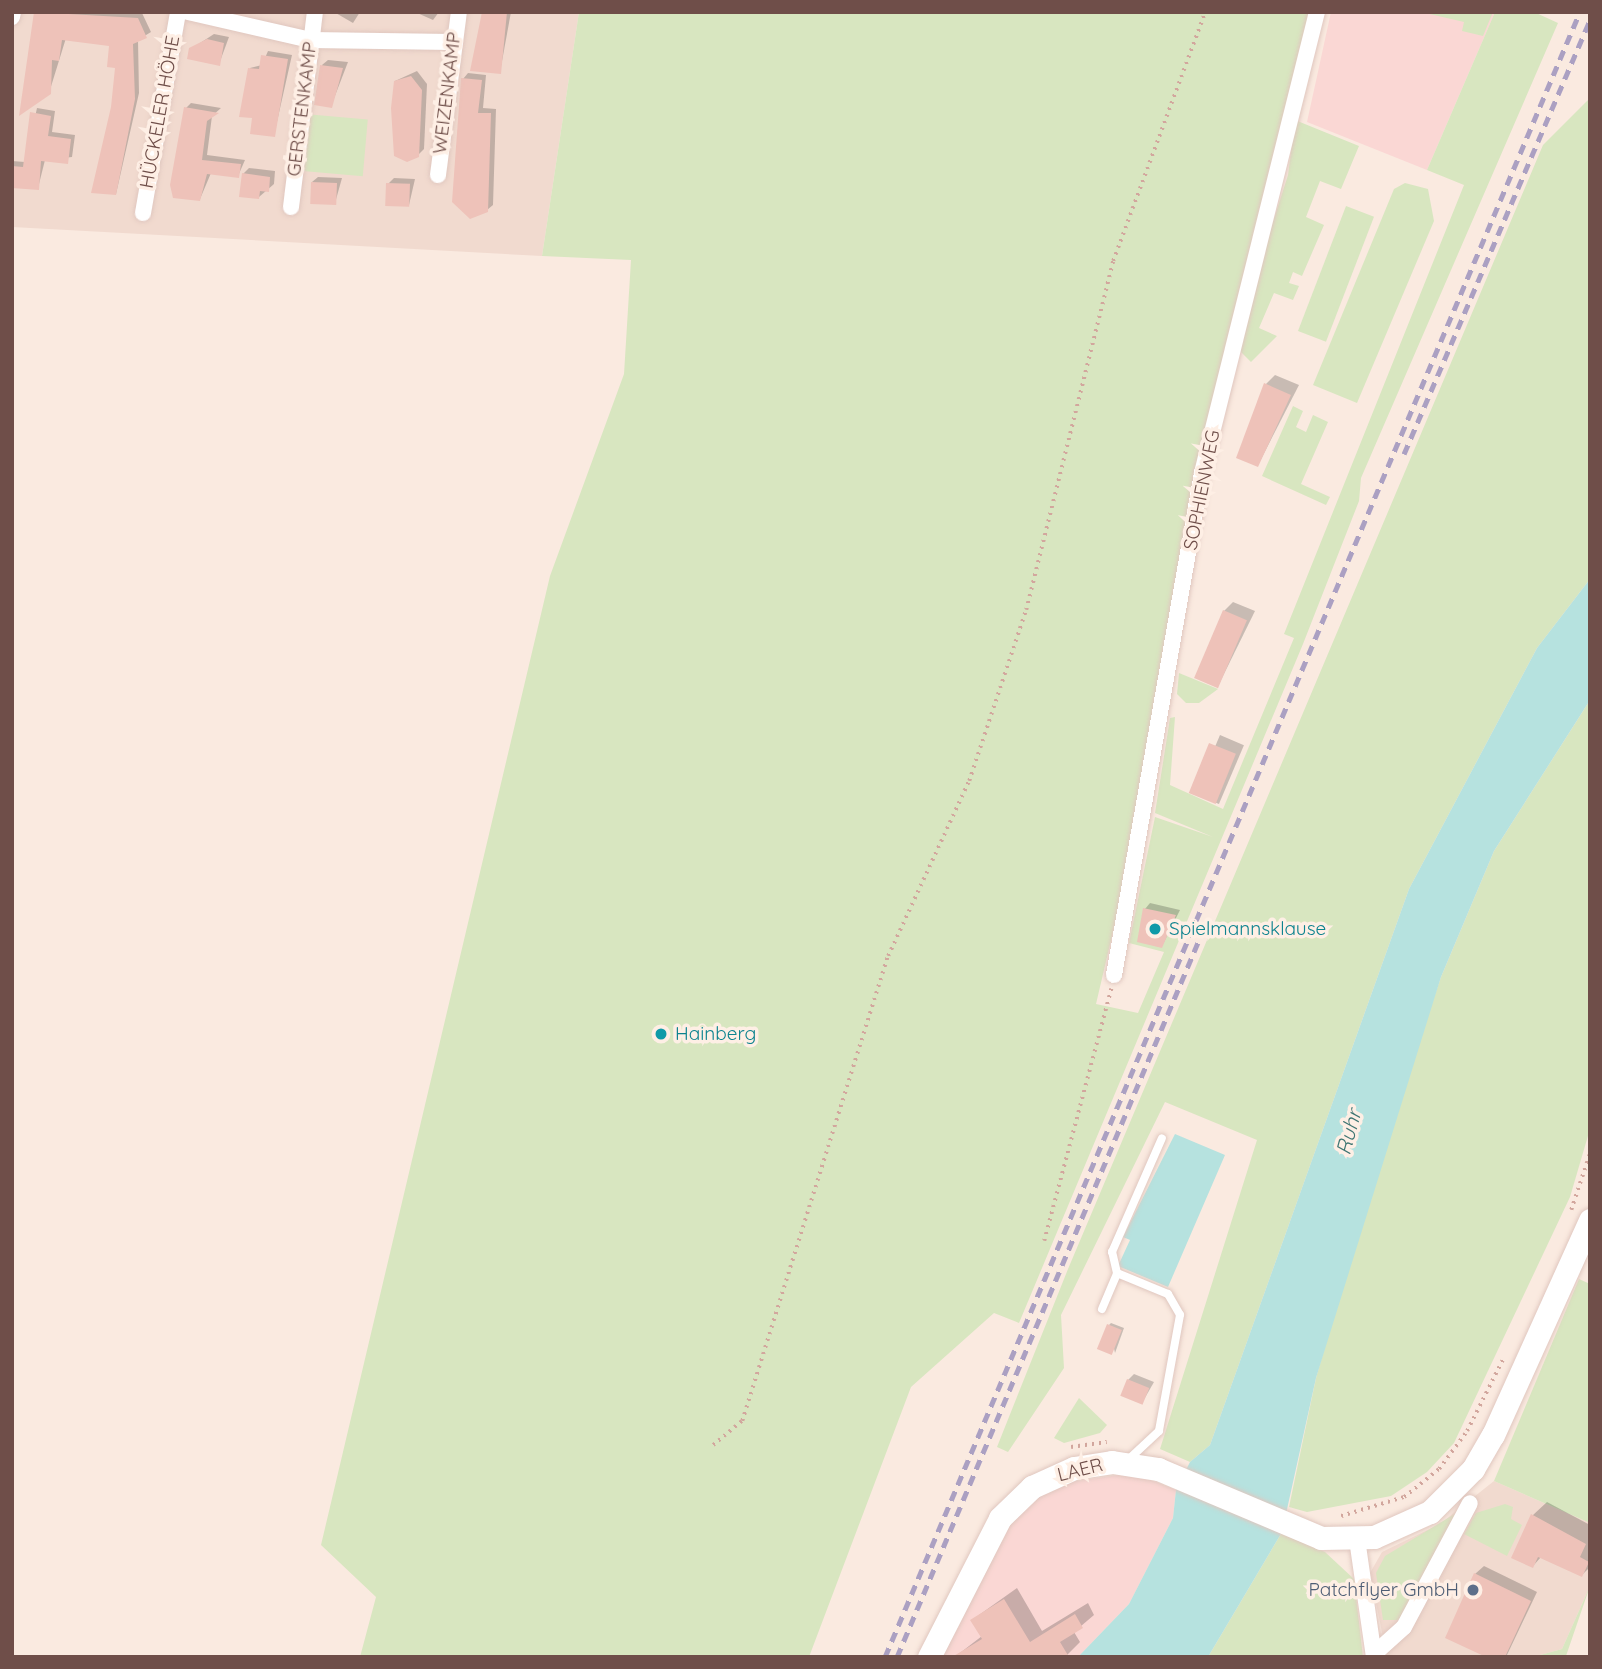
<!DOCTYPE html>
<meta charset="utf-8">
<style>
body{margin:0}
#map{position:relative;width:1602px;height:1669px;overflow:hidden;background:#faeae0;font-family:Quicksand,sans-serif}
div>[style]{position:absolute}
.residential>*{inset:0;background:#f1dacf}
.commercial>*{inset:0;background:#fad7d4}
.green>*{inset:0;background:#d8e6c0;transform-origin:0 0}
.water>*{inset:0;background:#b6e2df}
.shadow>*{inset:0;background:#0003;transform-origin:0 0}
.building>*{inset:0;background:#eec2b9;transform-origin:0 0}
.path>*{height:3.5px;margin-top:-1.75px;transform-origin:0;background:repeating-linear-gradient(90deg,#d2a69d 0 2px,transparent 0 7px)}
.roads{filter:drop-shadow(0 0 2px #e0c7bf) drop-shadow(0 0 2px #e0c7bf)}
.service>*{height:8px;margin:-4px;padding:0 4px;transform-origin:4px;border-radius:4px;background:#fff}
.minor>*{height:16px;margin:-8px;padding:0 8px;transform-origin:8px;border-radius:8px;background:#fff}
.secondary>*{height:23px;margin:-11.5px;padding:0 11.5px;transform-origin:11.5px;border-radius:11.5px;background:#fff}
.rail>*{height:5px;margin-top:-2.5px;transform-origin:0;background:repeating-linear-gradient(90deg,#aba0c2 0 10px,transparent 0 17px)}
.dots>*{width:19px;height:19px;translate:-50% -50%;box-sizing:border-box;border:4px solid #feefe5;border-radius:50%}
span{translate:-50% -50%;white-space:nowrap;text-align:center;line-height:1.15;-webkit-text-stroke:7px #feefe5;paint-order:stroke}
.street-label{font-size:19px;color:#6f4e49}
.culture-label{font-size:19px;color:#0d838f}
.left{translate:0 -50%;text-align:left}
.service-label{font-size:19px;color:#4e5e75}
.right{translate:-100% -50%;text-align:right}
.water-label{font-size:21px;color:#3e7572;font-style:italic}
.frame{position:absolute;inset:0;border:14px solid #6f4e49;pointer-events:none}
</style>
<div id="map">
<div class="residential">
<div style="clip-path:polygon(12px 12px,579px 12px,542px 256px,12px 227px)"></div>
<div style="clip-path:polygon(1494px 1481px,1590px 1523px,1590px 1586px,1562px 1649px,1533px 1657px,1387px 1657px,1370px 1573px,1382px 1552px,1440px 1524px)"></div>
</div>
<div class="commercial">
<div style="clip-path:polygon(1331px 12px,1495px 12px,1427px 170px,1307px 122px)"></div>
<div style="clip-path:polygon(1133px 1473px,1176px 1490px,1173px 1518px,1129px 1604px,1078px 1657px,940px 1657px,990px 1550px,1025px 1506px,1056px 1484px)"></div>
</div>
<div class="green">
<div style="clip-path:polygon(579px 12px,1311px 12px,1204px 436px,1131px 855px,1096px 1004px,1138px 1013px,1164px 952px,1129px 943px,1155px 817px,1213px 837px,1155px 813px,1170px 718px,1175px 717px,1170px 785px,1223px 809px,1294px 638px,1284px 634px,1464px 185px,1427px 170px,1495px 12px,1534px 12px,1558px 23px,1361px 478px,1359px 501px,1303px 644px,1019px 1323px,994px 1313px,911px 1387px,809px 1657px,360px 1657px,376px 1597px,321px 1545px,550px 576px,624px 374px,631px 260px,542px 256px)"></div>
<div style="clip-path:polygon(1421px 12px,1493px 12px,1483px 36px,1462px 31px,1464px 22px)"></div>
<div style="clip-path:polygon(1590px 98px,1590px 579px,1537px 648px,1409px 889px,1210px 1445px,1190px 1462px,1160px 1449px,1257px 1140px,1165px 1102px,1061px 1315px,1064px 1368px,1008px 1452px,997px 1447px,1068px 1269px,1543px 145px)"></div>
<div style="left:305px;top:114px;width:63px;height:57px;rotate:5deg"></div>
<div style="clip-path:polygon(1295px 120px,1359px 146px,1341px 189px,1320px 181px,1306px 217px,1324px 225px,1302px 276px,1293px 272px,1289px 283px,1299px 286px,1293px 300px,1274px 293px,1259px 328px,1277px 336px,1251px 362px,1240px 351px,1242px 319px,1288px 175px)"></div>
<div style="clip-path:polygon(1405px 183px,1428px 189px,1434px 221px,1357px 403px,1313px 385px,1394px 189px)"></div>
<div style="left:1346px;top:206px;width:30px;height:134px;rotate:21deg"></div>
<div style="clip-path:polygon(1293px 406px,1303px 411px,1296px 427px,1306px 432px,1313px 415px,1328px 422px,1301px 484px,1330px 497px,1326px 505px,1262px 476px)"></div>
<div style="clip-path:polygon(1179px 673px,1218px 689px,1199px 703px,1186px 703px,1177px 694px)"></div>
<div style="clip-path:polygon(1590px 700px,1590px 1129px,1570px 1197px,1454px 1443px,1427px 1472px,1391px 1496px,1307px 1512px,1289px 1507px,1316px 1378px,1376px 1168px,1441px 977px,1494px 851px)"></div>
<div style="clip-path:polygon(1579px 1279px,1590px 1284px,1590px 1523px,1494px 1481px)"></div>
<div style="clip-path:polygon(1079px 1398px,1107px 1425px,1100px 1433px,1064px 1443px,1054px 1438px)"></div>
<div style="clip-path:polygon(1505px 1504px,1513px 1507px,1511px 1519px,1522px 1525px,1507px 1556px,1464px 1534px,1476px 1513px)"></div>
<div style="clip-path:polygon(1458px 1512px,1402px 1620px,1383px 1620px,1376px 1573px,1385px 1556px)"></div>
<div style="clip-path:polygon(1282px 1532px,1325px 1552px,1354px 1579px,1363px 1657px,1208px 1657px)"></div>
<div style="clip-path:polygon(1590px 1586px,1566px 1656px,1533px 1657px,1562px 1649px)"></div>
</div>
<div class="water">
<div style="clip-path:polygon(1590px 579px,1590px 700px,1494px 851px,1441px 977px,1316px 1378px,1282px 1532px,1208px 1657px,1078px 1657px,1129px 1604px,1173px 1518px,1176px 1490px,1190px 1462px,1210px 1445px,1409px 889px,1537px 648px)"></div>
<div style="clip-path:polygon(1175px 1134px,1225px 1155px,1168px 1287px,1118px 1266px,1130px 1240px,1123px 1237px)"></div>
</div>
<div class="shadow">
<div style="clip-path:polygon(34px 12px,142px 13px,151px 32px,138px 40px,139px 93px,116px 194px,117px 67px,111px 45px,66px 38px,49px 93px)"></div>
<div style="clip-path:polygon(334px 12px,360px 12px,353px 23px)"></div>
<div style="clip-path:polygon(415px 12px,439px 12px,433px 20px)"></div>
<div style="clip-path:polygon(484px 12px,511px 12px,500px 72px)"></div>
<div style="clip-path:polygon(214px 34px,229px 37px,219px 64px,191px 49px)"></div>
<div style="clip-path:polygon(268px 51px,292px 55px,274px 135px,254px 117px,250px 68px,262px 65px)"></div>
<div style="clip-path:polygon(328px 60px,348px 62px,331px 106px,322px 65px)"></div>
<div style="clip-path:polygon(417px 71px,427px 84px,424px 149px,418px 155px,395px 81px)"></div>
<div style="clip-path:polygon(468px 73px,486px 75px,483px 108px,496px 109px,493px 205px,487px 210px,463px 79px)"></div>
<div style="clip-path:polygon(191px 103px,221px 108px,212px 116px,207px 155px,245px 160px,238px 176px,211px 173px,200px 199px,186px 108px)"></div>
<div style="clip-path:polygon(37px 108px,55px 111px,52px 132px,75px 135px,72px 157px,45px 160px,38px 188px,12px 186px,12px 161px,25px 162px)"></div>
<div style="clip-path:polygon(249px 168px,275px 171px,274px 184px,259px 197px,243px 174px)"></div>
<div style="clip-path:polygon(318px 177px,342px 178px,335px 203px,312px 182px)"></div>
<div style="clip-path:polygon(394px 178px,415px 179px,409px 205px,388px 184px)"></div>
<div style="clip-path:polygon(1275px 375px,1299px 385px,1258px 465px,1266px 384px)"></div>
<div style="clip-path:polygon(1233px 602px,1255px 611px,1218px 686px,1224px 611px)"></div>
<div style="left:1220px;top:735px;width:26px;height:64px;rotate:23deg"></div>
<div style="clip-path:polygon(1150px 903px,1180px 910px,1162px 946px,1145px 909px)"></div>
<div style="clip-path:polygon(1111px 1323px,1124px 1328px,1115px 1353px,1109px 1325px)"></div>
<div style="clip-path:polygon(1134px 1374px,1154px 1382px,1142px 1403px,1128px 1380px)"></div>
<div style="clip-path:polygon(1547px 1502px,1590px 1525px,1590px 1567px,1582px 1575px,1541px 1557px,1533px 1566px,1533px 1515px)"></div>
<div style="clip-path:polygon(1484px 1566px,1537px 1592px,1506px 1657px,1492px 1657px,1475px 1574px)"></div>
<div style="clip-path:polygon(1017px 1588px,1042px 1631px,1088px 1603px,1094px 1615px,1074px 1632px,1080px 1642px,1065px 1657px,956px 1656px,982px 1636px,972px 1620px)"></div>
</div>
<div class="building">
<div style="clip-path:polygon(34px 12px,138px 18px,147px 38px,133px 44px,135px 99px,116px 195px,91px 193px,111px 107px,115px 68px,107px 67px,109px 46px,62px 40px,59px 61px,52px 60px,51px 94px,19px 116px)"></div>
<div style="clip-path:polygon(482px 12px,507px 12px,501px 74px,470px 71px)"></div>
<div style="clip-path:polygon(207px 39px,224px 43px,220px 66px,187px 59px,189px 48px)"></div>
<div style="clip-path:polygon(261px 55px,288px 59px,275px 137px,250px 134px,252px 118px,239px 117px,248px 68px,259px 69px)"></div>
<div style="clip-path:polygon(320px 65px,343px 68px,332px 108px,314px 105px)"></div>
<div style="clip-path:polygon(411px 76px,422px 90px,419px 157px,407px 162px,394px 156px,391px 108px,394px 81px)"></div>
<div style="clip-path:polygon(461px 78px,482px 80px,478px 113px,491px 113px,488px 212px,470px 219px,452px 202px)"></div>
<div style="clip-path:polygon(184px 107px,219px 113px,207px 121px,202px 160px,241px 164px,239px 178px,207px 174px,200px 201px,173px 198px,170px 185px)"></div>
<div style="clip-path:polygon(30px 112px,51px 116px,48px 136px,71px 139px,68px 164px,41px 161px,39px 190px,12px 188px,12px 166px,23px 167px)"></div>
<div style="clip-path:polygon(242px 173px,270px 177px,269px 192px,260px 191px,259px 199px,239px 197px)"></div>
<div style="left:311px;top:182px;width:26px;height:22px;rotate:2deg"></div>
<div style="left:386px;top:183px;width:24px;height:23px;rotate:2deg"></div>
<div style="clip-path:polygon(1264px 383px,1291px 395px,1258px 467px,1236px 458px)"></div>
<div style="left:1223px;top:610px;width:26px;height:74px;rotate:23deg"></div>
<div style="left:1209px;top:743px;width:29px;height:54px;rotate:22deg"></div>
<div style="clip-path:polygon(1143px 908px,1176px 915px,1162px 948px,1137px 942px)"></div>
<div style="left:1107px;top:1324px;width:16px;height:27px;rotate:22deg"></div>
<div style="left:1127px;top:1379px;width:24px;height:18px;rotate:22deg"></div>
<div style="clip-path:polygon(1531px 1514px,1586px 1544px,1580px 1557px,1589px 1562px,1582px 1577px,1538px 1557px,1533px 1568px,1511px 1558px)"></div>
<div style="clip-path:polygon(1474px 1573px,1531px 1601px,1505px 1657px,1486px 1657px,1445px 1638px)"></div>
<div style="clip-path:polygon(1004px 1599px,1030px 1642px,1075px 1614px,1083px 1628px,1060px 1642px,1069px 1657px,952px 1657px,982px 1639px,970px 1620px)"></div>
</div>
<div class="path">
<div style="left:1571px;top:1210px;width:60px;rotate:-71.6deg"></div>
<div style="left:1044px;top:1241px;width:261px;rotate:-75.1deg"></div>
<div style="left:713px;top:1445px;width:38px;rotate:-40deg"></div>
<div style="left:742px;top:1421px;width:487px;rotate:-72.6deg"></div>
<div style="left:888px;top:956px;width:193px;rotate:-65.2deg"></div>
<div style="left:969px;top:781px;width:180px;rotate:-71.6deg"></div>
<div style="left:1026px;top:610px;width:360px;rotate:-76deg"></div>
<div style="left:1113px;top:261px;width:265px;rotate:-69.7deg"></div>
<div style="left:1071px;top:1447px;width:36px;rotate:-8deg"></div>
<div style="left:1341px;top:1516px;width:66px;rotate:-16.8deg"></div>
<div style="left:1404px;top:1497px;width:45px;rotate:-38.7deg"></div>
<div style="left:1439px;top:1469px;width:47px;rotate:-53.6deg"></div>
<div style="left:1467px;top:1431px;width:83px;rotate:-63.4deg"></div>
</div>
<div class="roads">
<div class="service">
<div style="left:1117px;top:1273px;width:22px;rotate:-103deg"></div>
<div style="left:1112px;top:1252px;width:124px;rotate:-66.3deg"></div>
<div style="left:1102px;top:1309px;width:39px;rotate:-67deg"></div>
<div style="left:1117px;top:1273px;width:55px;rotate:22.4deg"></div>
<div style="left:1168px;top:1294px;width:24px;rotate:60deg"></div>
<div style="left:1180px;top:1315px;width:118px;rotate:100.3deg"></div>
<div style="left:1159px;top:1431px;width:41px;rotate:137deg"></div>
</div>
<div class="minor">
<div style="left:188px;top:12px;width:125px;rotate:12.9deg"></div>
<div style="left:310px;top:40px;width:142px;rotate:0.8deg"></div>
<div style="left:12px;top:17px;width:5px;rotate:-79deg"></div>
<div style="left:438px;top:175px;width:164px;rotate:-82.7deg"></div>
<div style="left:291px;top:207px;width:196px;rotate:-83deg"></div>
<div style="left:143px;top:213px;width:204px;rotate:-80.1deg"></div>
<div style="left:1114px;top:975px;width:510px;rotate:-80.06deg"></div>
<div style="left:1202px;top:473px;width:475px;rotate:-76deg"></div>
<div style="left:1357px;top:1539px;width:119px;rotate:81.8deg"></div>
<div style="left:1374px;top:1654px;width:40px;rotate:-42deg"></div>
<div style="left:1404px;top:1627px;width:140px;rotate:-62deg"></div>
</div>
<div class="secondary">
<div style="left:929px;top:1657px;width:156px;rotate:-62.9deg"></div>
<div style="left:1000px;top:1518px;width:45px;rotate:-44.1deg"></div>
<div style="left:1032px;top:1487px;width:46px;rotate:-24.3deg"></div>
<div style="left:1074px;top:1468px;width:38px;rotate:-9deg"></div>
<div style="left:1112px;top:1462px;width:47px;rotate:8.7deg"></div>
<div style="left:1158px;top:1469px;width:177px;rotate:22.9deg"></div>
<div style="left:1321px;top:1538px;width:53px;rotate:-1.1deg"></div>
<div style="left:1374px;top:1537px;width:61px;rotate:-24.1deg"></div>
<div style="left:1430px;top:1512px;width:61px;rotate:-45deg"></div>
<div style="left:1473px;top:1469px;width:39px;rotate:-60deg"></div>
<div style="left:1493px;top:1435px;width:236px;rotate:-65.7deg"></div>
</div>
</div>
<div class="rail">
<div style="left:1404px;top:454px;width:473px;rotate:-66.8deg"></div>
<div style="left:885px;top:1657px;width:1786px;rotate:-67.1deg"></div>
<div style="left:897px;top:1657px;width:799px;rotate:-67.16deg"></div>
</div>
<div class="dots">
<div style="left:1155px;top:929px;background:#0f9aa8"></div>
<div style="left:661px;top:1034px;background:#0f9aa8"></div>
<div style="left:1473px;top:1590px;background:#5c6f8a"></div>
</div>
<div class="street-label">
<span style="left:447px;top:93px;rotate:-83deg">WEIZENKAMP</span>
<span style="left:302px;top:109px;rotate:-83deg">GERSTENKAMP</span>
<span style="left:160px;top:112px;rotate:-80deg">HÜCKELER HÖHE</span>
<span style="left:1202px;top:490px;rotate:-79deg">SOPHIENWEG</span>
<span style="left:1080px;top:1470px;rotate:-14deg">LAER</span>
</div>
<div class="culture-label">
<span class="left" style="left:1169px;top:929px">Spielmannsklause</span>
<span class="left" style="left:675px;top:1034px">Hainberg</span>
</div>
<div class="service-label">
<span class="right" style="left:1459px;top:1590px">Patchflyer GmbH</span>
</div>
<div class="water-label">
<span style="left:1348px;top:1132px;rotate:-75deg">Ruhr</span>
</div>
<div class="frame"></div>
</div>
